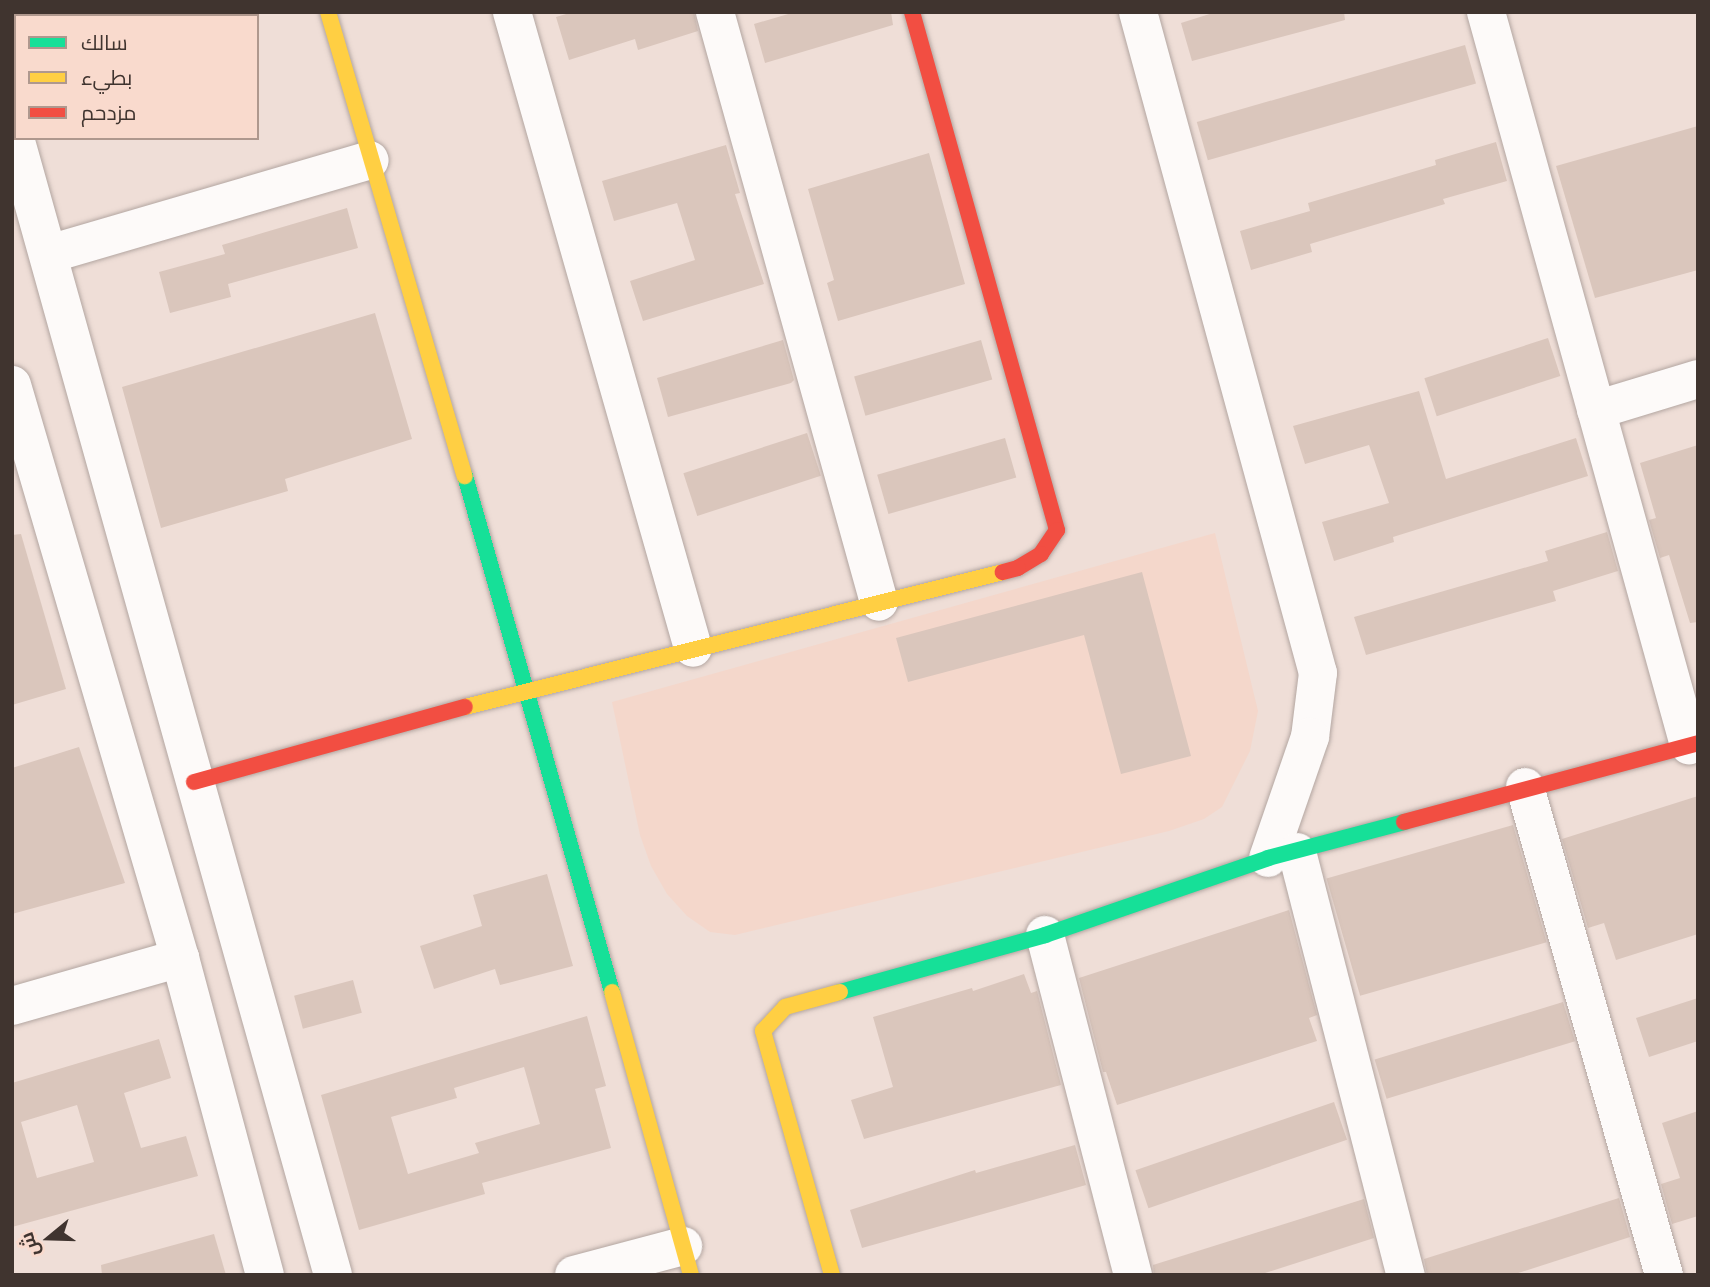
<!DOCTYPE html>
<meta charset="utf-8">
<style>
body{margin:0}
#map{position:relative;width:1710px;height:1287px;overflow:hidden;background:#efded7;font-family:"Open Sans",Cairo,sans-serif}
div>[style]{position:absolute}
.built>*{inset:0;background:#f4d7cb}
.building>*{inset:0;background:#dac6bc;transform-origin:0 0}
.roads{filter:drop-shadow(0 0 2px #b3a6a1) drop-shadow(0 0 2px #b3a6a1)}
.street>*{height:38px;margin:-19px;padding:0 19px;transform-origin:19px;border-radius:19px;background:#fdfaf9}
.fast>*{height:16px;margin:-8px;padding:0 8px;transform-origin:8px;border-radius:8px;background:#16e098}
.slow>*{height:16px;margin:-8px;padding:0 8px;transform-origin:8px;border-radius:8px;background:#ffcf43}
.jam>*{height:16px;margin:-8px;padding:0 8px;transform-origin:8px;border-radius:8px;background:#f24e42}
span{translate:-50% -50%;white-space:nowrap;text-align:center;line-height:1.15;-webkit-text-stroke:5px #f9dacd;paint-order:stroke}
.frame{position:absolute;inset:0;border:14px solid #40342f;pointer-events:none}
.legend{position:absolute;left:14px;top:14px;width:245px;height:126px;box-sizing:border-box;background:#f9dacd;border:2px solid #af988e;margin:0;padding:9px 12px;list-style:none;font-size:21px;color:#40342f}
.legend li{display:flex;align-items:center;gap:14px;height:35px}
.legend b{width:35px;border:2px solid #af988e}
.north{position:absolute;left:14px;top:1203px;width:70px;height:70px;-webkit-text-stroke:5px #f9dacd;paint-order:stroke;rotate:251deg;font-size:19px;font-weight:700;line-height:28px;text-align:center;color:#40342f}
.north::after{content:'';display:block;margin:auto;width:24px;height:32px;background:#40342f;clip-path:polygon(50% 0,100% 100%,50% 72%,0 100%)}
</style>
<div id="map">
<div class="built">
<div style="clip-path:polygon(1215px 533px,1258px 711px,1250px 751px,1222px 807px,1204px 819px,1169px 831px,735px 935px,710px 932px,687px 916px,667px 894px,651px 866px,640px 835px,612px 702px)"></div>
</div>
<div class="building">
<div style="clip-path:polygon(573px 12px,694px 12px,698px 31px,638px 50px,635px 39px,569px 60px,556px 17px)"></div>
<div style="clip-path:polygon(795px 12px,891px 12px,893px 25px,765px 63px,754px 24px)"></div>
<div style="clip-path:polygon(1216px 12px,1344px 12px,1345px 20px,1192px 61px,1181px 23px)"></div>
<div style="left:1465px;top:45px;width:40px;height:279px;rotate:74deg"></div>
<div style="clip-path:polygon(1698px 126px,1698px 270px,1595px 298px,1556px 166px)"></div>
<div style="clip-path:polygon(1496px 142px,1507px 181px,1443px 199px,1445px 204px,1310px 244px,1312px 252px,1251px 270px,1240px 231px,1310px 211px,1308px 203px,1436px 165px,1435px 160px)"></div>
<div style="clip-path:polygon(726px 145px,740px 193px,735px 194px,764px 284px,643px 321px,630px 281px,695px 260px,677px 203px,614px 221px,602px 181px)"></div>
<div style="clip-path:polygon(929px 153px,965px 284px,838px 321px,827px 283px,834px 280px,808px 189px)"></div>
<div style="clip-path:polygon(347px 208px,358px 248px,228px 284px,231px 297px,170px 313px,159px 272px,225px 254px,222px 245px)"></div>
<div style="clip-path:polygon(375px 313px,412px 439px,285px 479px,288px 491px,161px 528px,122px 387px)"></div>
<div style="left:1548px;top:338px;width:40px;height:130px;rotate:72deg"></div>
<div style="clip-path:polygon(783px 340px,794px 380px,791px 383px,668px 417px,657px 378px)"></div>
<div style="left:981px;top:340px;width:41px;height:132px;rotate:74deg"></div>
<div style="clip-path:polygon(1419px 391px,1446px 479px,1576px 438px,1588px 476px,1393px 537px,1394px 542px,1334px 561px,1322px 522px,1389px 503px,1369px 445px,1305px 464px,1293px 426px)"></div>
<div style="left:807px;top:433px;width:45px;height:130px;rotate:72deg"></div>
<div style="left:1005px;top:438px;width:41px;height:133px;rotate:74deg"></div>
<div style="clip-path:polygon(1698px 445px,1698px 622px,1690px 623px,1669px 555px,1660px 558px,1649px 520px,1656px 518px,1640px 463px)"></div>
<div style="clip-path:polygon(1607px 532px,1618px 571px,1553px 591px,1556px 601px,1366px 655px,1354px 617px,1548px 561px,1545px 551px)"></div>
<div style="clip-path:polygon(21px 534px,66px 689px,12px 705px,12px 535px)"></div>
<div style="clip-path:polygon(1142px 572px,1191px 756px,1121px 774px,1084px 635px,908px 682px,896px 638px)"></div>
<div style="clip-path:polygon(79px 747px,125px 883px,12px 914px,12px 768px)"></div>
<div style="clip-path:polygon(1698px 796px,1698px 934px,1616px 960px,1604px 923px,1588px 928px,1562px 839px)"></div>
<div style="left:1513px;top:825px;width:122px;height:194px;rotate:74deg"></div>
<div style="clip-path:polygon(547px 874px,573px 966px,500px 985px,495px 969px,434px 989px,420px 946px,482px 926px,473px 895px)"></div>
<div style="clip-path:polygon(1289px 910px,1317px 1015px,1309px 1018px,1317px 1041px,1117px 1105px,1106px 1072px,1103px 1072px,1079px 978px)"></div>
<div style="clip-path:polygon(1024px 974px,1031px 993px,1037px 991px,1061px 1085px,864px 1139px,851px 1100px,893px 1087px,873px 1017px,972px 988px,973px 991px)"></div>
<div style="left:353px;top:980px;width:34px;height:61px;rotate:75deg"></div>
<div style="clip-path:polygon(1698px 998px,1698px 1041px,1649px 1057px,1636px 1018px)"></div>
<div style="left:1563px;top:1002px;width:41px;height:197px;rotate:73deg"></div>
<div style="clip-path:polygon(evenodd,587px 1016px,606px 1086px,595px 1089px,611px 1148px,482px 1183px,485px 1194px,359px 1230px,321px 1095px,587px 1016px,524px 1067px,540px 1124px,475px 1143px,479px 1153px,408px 1174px,391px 1117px,457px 1098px,454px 1088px,524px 1067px)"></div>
<div style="clip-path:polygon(evenodd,159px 1039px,171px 1078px,124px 1093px,141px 1148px,186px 1136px,198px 1176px,12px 1227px,12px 1083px,159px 1039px,77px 1105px,94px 1162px,37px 1178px,21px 1122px,77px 1105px)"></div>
<div style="left:1334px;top:1102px;width:40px;height:210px;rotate:71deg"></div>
<div style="clip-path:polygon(1698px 1111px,1698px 1216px,1672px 1224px,1661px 1184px,1680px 1178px,1662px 1123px)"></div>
<div style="clip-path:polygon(1075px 1145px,1086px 1185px,862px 1248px,850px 1210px,975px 1170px,976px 1173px)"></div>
<div style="clip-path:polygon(1619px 1198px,1630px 1237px,1512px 1275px,1427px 1275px,1424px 1259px)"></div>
<div style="clip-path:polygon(1364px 1199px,1374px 1238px,1259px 1275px,1154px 1275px,1153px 1265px)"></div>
<div style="clip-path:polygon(214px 1234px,226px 1275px,102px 1275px,101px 1265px)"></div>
</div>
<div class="roads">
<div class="street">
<div style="left:512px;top:12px;width:661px;rotate:74.11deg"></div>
<div style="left:715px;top:12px;width:612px;rotate:74.47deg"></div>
<div style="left:1138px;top:12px;width:685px;rotate:74.77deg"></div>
<div style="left:1318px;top:673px;width:64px;rotate:97.1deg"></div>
<div style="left:1310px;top:737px;width:128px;rotate:109.1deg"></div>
<div style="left:1486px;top:12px;width:761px;rotate:74.52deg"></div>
<div style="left:12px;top:127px;width:1192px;rotate:74.38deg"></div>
<div style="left:49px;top:254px;width:334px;rotate:-16.3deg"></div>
<div style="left:12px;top:385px;width:597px;rotate:73.66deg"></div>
<div style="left:180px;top:958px;width:328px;rotate:75deg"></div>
<div style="left:1596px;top:410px;width:107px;rotate:-16.9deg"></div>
<div style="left:1525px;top:787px;width:507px;rotate:74.1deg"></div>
<div style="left:1297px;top:852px;width:437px;rotate:75.6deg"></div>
<div style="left:1045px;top:935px;width:351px;rotate:75.5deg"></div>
<div style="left:12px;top:1006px;width:175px;rotate:-15.9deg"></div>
<div style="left:574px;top:1275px;width:113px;rotate:-14.9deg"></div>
</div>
<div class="fast">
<div style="left:465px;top:476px;width:537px;rotate:74.1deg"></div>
<div style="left:840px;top:992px;width:213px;rotate:-15.5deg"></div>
<div style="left:1045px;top:935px;width:236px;rotate:-19deg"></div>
<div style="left:1268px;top:858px;width:141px;rotate:-14.8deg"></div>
</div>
<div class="slow">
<div style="left:328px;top:12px;width:484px;rotate:73.6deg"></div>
<div style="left:465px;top:707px;width:555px;rotate:-14.09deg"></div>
<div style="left:612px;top:992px;width:294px;rotate:74.4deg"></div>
<div style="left:832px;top:1275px;width:254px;rotate:-105.8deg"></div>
<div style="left:763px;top:1031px;width:33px;rotate:-47deg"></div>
<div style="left:785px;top:1007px;width:57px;rotate:-15.3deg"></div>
</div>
<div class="jam">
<div style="left:912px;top:12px;width:538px;rotate:74.36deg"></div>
<div style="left:1057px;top:530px;width:29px;rotate:124deg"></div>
<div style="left:1041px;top:554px;width:27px;rotate:149deg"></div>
<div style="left:1018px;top:568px;width:16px;rotate:165deg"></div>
<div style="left:194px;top:782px;width:281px;rotate:-15.5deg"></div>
<div style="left:1404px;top:822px;width:304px;rotate:-15deg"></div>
</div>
</div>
<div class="frame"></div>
<ul class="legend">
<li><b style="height:9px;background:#16e098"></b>سالك</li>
<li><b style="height:9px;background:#ffcf43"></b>بطيء</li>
<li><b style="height:9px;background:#f24e42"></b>مزدحم</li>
</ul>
<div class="north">ش</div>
</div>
